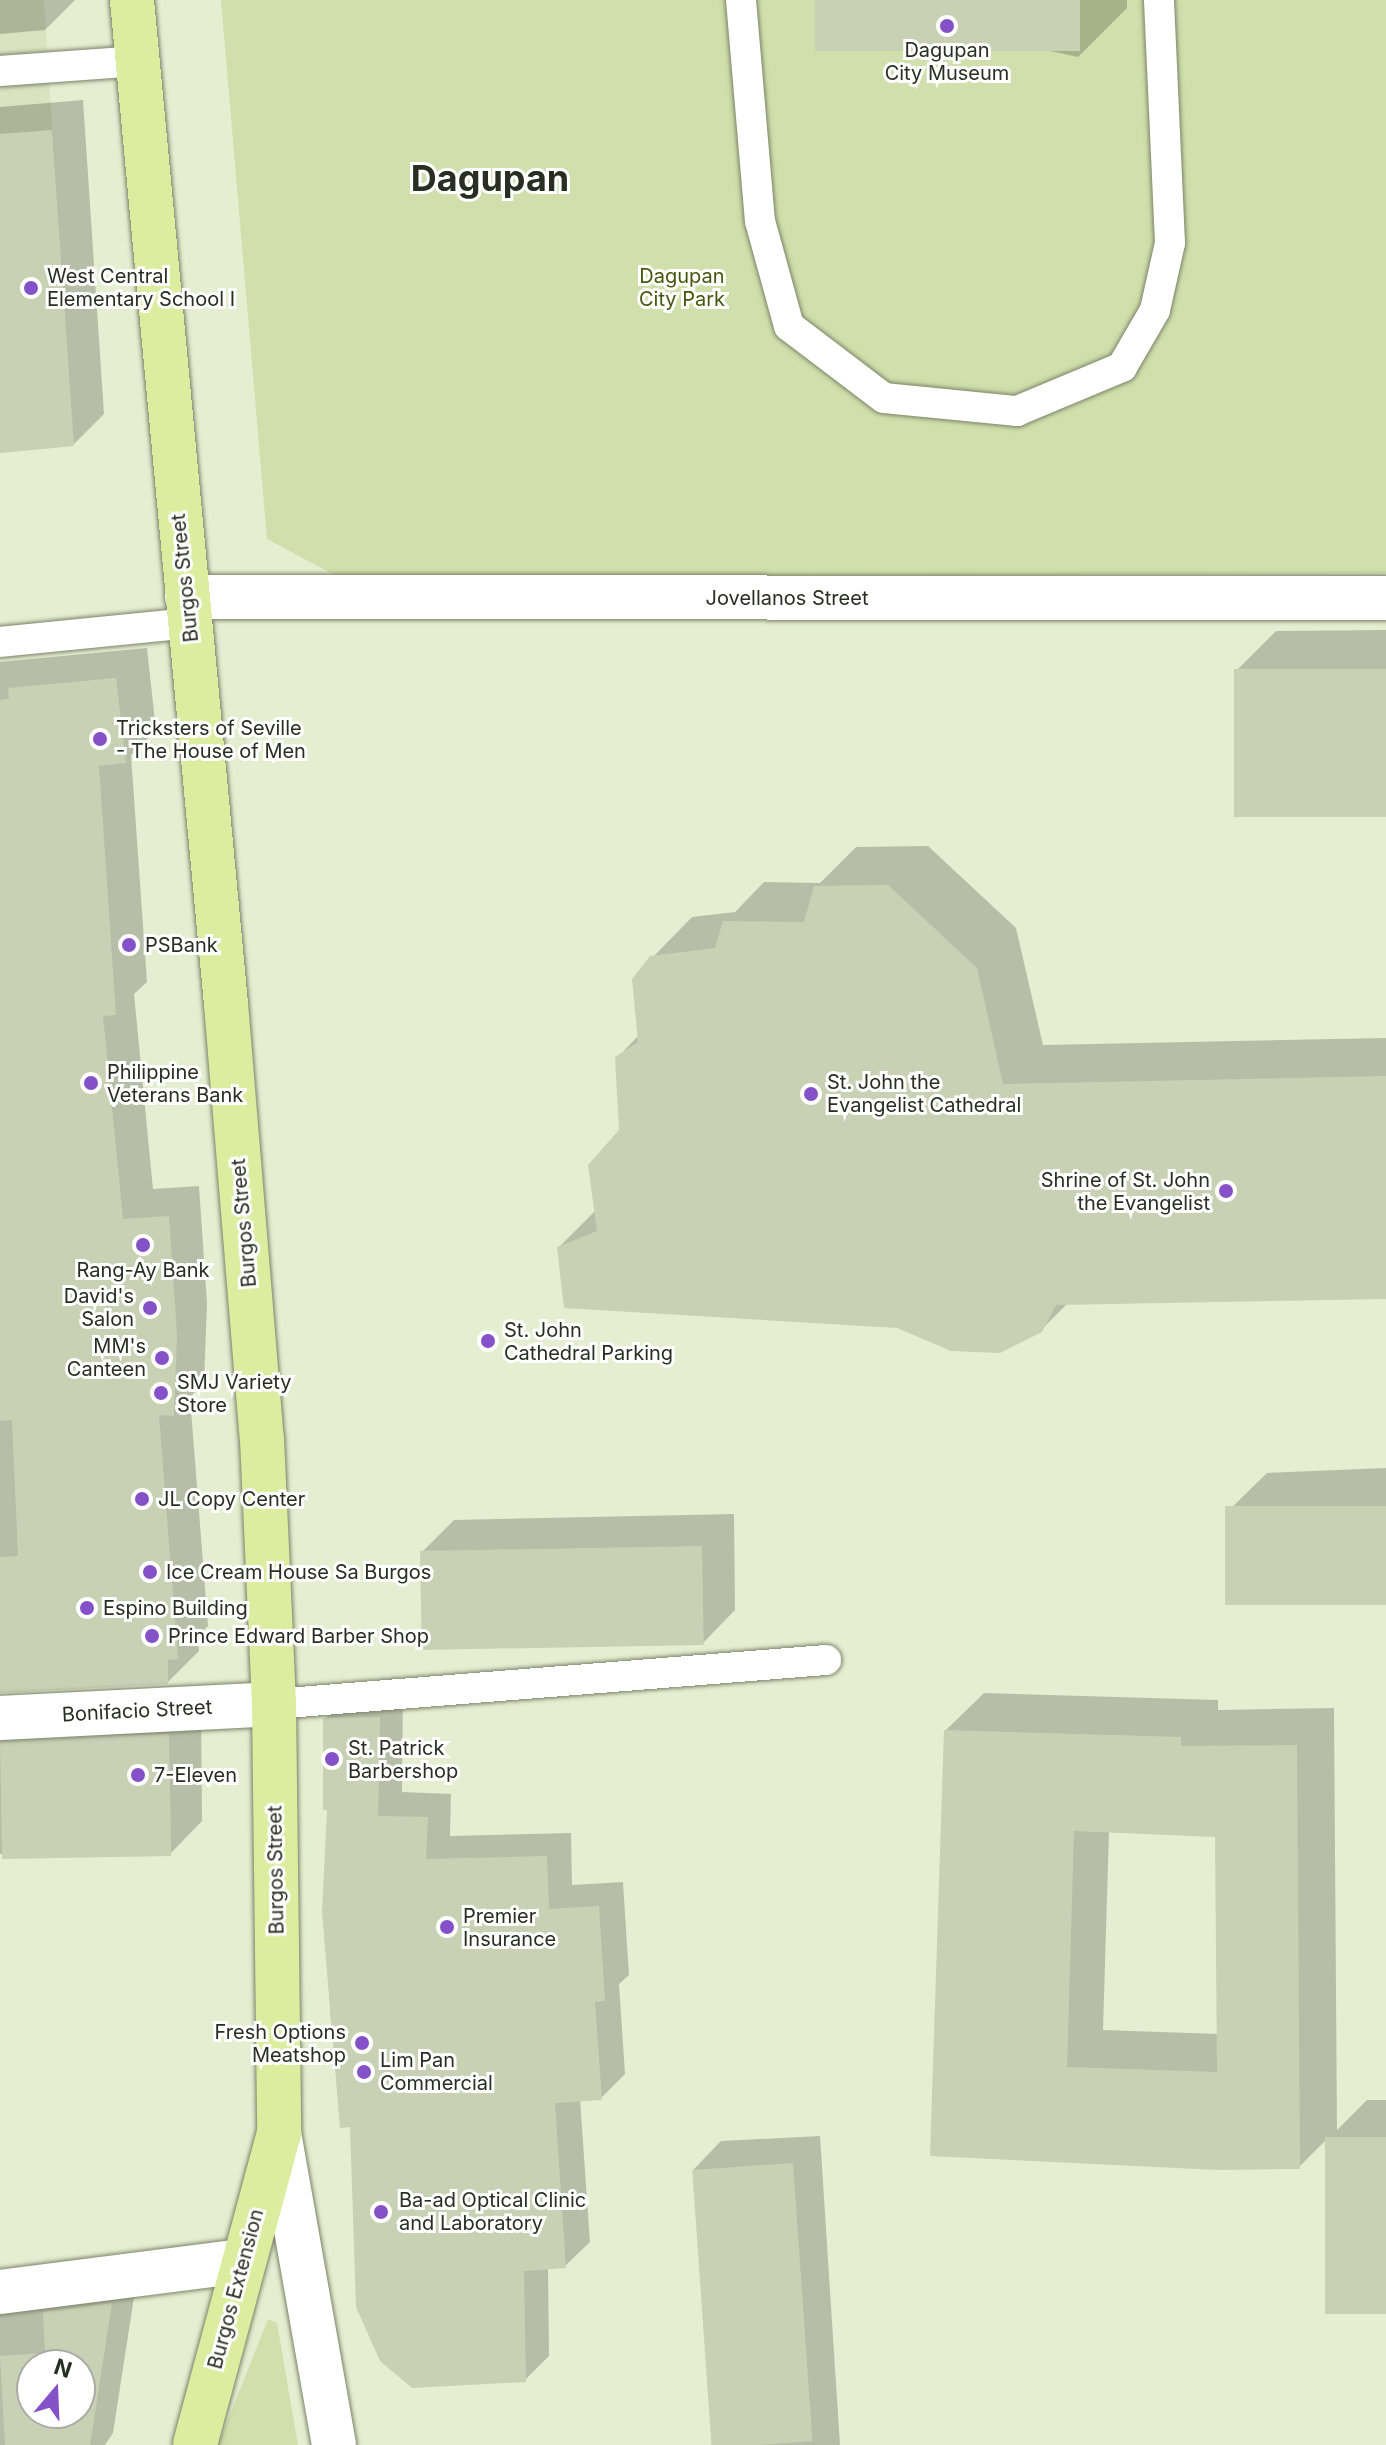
<!DOCTYPE html>
<style>
body{margin:0}
#map{position:relative;width:1386px;height:2445px;overflow:hidden;background:#e5eed1;font-family:Inter,sans-serif}
div>[style]{position:absolute}
.built>*{inset:0;background:#d9e3c0}
.green>*{inset:0;background:#d0dfab}
.shadow>*{inset:0;background:#0003}
.building>*{inset:0;background:#c9d1b5;transform-origin:0 0}
.roads{filter:drop-shadow(0 0 2px #7c8369) drop-shadow(0 0 2px #7c8369)}
.service>*{height:30px;margin:-15px;padding:0 15px;transform-origin:15px;border-radius:15px;background:#fff}
.minor>*{height:44px;margin:-22px;padding:0 22px;transform-origin:22px;border-radius:22px;background:#fff}
.tertiary>*{height:44px;margin:-22px;padding:0 22px;transform-origin:22px;border-radius:22px;background:#fff}
.primary>*{height:44px;margin:-22px;padding:0 22px;transform-origin:22px;border-radius:22px;background:#dceda0}
.dots>*{width:22px;height:22px;translate:-50% -50%;box-sizing:border-box;border:4px solid #fff;border-radius:50%}
span{translate:-50% -50%;white-space:nowrap;text-align:center;line-height:1.15;-webkit-text-stroke:6px #fff;paint-order:stroke}
.poi-label{font-size:20px;color:#2a2d22}
.left{translate:0 -50%;text-align:left}
.right{translate:-100% -50%;text-align:right}
.park-label{font-size:20px;color:#48560d}
.street-label{font-size:20px;color:#2a2d22}
.town-label{font-size:36px;color:#2a2d22;font-weight:700}
.north{position:absolute;left:16px;top:2349px;width:80px;height:80px;box-sizing:border-box;background:#fff;border:2px solid #aaaba7;border-radius:50%;rotate:19deg;font-size:22px;font-weight:700;line-height:32px;text-align:center;color:#2a2d22}
.north::after{content:'';display:block;margin:auto;width:28px;height:36px;background:#8551c9;clip-path:polygon(50% 0,100% 100%,50% 72%,0 100%)}
</style>
<div id="map">
<div class="built">
<div style="clip-path:polygon(0 0,44px 0,73px 446px,0 453px)"></div>
</div>
<div class="green">
<div style="clip-path:polygon(221px 0,1386px 0,1386px 573px,340px 578px,267px 539px)"></div>
<div style="clip-path:polygon(268px 2319px,277px 2323px,298px 2445px,218px 2445px)"></div>
</div>
<div class="shadow">
<div style="clip-path:polygon(0 0,75px 0,45px 30px,0 34px)"></div>
<div style="clip-path:polygon(817px 0,1127px 0,1127px 8px,1078px 57px)"></div>
<div style="clip-path:polygon(83px 100px,104px 414px,73px 445px,0 451px,0 107px)"></div>
<div style="clip-path:polygon(1386px 630px,1386px 815px,1236px 671px,1276px 631px)"></div>
<div style="clip-path:polygon(147px 648px,156px 730px,131px 755px,147px 982px,134px 994px,153px 1189px,199px 1186px,207px 1303px,204px 1383px,190px 1397px,208px 1626px,198px 1636px,199px 1651px,168px 1682px,0 1690px,0 662px)"></div>
<div style="clip-path:polygon(928px 846px,1016px 928px,1043px 1045px,1386px 1038px,1386px 1297px,1068px 1303px,1041px 1330px,559px 1247px,596px 1210px,621px 1131px,617px 1058px,639px 1035px,652px 958px,692px 917px,735px 912px,764px 882px,820px 883px,856px 847px)"></div>
<div style="clip-path:polygon(1386px 1468px,1386px 1603px,1227px 1512px,1267px 1473px)"></div>
<div style="clip-path:polygon(734px 1514px,735px 1610px,703px 1643px,422px 1552px,454px 1520px)"></div>
<div style="clip-path:polygon(403px 1693px,402px 1792px,451px 1794px,450px 1836px,571px 1833px,572px 1885px,623px 1882px,629px 1975px,619px 1984px,625px 2074px,601px 2098px,580px 2099px,590px 2242px,565px 2266px,548px 2267px,549px 2356px,525px 2380px,352px 2125px,337px 2021px,331px 2022px,324px 1912px,329px 1808px,325px 1719px,350px 1695px)"></div>
<div style="clip-path:polygon(evenodd,984px 1693px,1218px 1700px,1218px 1710px,1334px 1708px,1337px 2130px,1367px 2100px,1386px 2100px,1386px 2312px,1327px 2139px,1299px 2167px,932px 2154px,946px 1730px,984px 1693px,1109px 1831px,1217px 1835px,1219px 2034px,1103px 2030px,1109px 1831px)"></div>
<div style="clip-path:polygon(201px 1703px,202px 1821px,170px 1854px,0 1854px,0 1738px)"></div>
<div style="clip-path:polygon(820px 2136px,840px 2445px,712px 2445px,694px 2169px,721px 2141px)"></div>
<div style="clip-path:polygon(evenodd,137px 2278px,113px 2433px,105px 2445px,0 2445px,0 2293px,137px 2278px,32px 2365px,80px 2365px,80px 2413px,32px 2413px,32px 2365px)"></div>
</div>
<div class="building">
<div style="left:815px;top:0;width:265px;height:51px"></div>
<div style="clip-path:polygon(52px 130px,74px 446px,0 453px,0 134px)"></div>
<div style="left:1386px;top:669px;width:148px;height:152px;rotate:90deg"></div>
<div style="clip-path:polygon(116px 678px,126px 763px,99px 766px,116px 1015px,103px 1016px,123px 1219px,169px 1216px,177px 1335px,174px 1416px,159px 1415px,178px 1659px,168px 1660px,168px 1684px,0 1693px,0 1557px,18px 1556px,12px 1420px,0 1421px,0 700px,9px 699px,8px 688px)"></div>
<div style="clip-path:polygon(888px 885px,977px 968px,1003px 1084px,1386px 1076px,1386px 1299px,1056px 1305px,1042px 1332px,1000px 1353px,951px 1351px,897px 1328px,564px 1308px,557px 1247px,597px 1231px,588px 1165px,619px 1130px,615px 1057px,638px 1042px,632px 979px,650px 956px,715px 948px,723px 921px,804px 922px,814px 886px)"></div>
<div style="left:1386px;top:1506px;width:99px;height:161px;rotate:90deg"></div>
<div style="left:702px;top:1546px;width:99px;height:282px;rotate:89deg"></div>
<div style="clip-path:polygon(380px 1717px,378px 1816px,428px 1817px,426px 1859px,547px 1856px,549px 1909px,599px 1906px,605px 2001px,595px 2002px,602px 2100px,555px 2103px,566px 2268px,524px 2271px,526px 2382px,412px 2388px,380px 2361px,356px 2307px,350px 2127px,340px 2128px,322px 1912px,327px 1810px,323px 1810px,323px 1718px)"></div>
<div style="clip-path:polygon(evenodd,944px 1730px,1181px 1737px,1181px 1746px,1297px 1745px,1300px 2169px,1218px 2170px,930px 2156px,944px 1730px,1074px 1831px,1215px 1837px,1217px 2072px,1067px 2067px,1074px 1831px)"></div>
<div style="left:169px;top:1734px;width:122px;height:169px;rotate:89deg"></div>
<div style="left:1386px;top:2137px;width:177px;height:61px;rotate:90deg"></div>
<div style="left:793px;top:2163px;width:279px;height:101px;rotate:86deg"></div>
<div style="clip-path:polygon(evenodd,112px 2303px,90px 2445px,5px 2445px,0 2356px,45px 2353px,43px 2312px,112px 2303px,32px 2365px,80px 2365px,80px 2413px,32px 2413px,32px 2365px)"></div>
</div>
<div class="roads">
<div class="service">
<div style="left:741px;top:0;width:222px;rotate:85.1deg"></div>
<div style="left:760px;top:221px;width:109px;rotate:74.6deg"></div>
<div style="left:789px;top:326px;width:119px;rotate:37.2deg"></div>
<div style="left:884px;top:398px;width:134px;rotate:5.6deg"></div>
<div style="left:1017px;top:411px;width:114px;rotate:-22.7deg"></div>
<div style="left:1122px;top:367px;width:66px;rotate:-59.9deg"></div>
<div style="left:1155px;top:310px;width:69px;rotate:-77.4deg"></div>
<div style="left:1170px;top:243px;width:243px;rotate:-92.6deg"></div>
<div style="left:0;top:71px;width:138px;rotate:-4.1deg"></div>
<div style="left:0;top:642px;width:191px;rotate:-5.7deg"></div>
<div style="left:274px;top:1704px;width:554px;rotate:-4.56deg"></div>
</div>
<div class="minor">
<div style="left:187px;top:597px;width:1199px;rotate:0.05deg"></div>
<div style="left:0;top:1718px;width:274px;rotate:-2.9deg"></div>
<div style="left:0;top:2292px;width:245px;rotate:-7.3deg"></div>
</div>
<div class="tertiary">
<div style="left:279px;top:2133px;width:317px;rotate:80deg"></div>
</div>
<div class="primary">
<div style="left:132px;top:0;width:1008px;rotate:84.65deg"></div>
<div style="left:226px;top:1004px;width:436px;rotate:85.3deg"></div>
<div style="left:262px;top:1439px;width:265px;rotate:87.4deg"></div>
<div style="left:274px;top:1704px;width:429px;rotate:89.3deg"></div>
<div style="left:279px;top:2133px;width:323px;rotate:105.1deg"></div>
</div>
</div>
<div class="dots">
<div style="left:947px;top:26px;background:#8551c9"></div>
<div style="left:31px;top:288px;background:#8551c9"></div>
<div style="left:100px;top:739px;background:#8551c9"></div>
<div style="left:129px;top:945px;background:#8551c9"></div>
<div style="left:91px;top:1083px;background:#8551c9"></div>
<div style="left:811px;top:1094px;background:#8551c9"></div>
<div style="left:1226px;top:1191px;background:#8551c9"></div>
<div style="left:143px;top:1245px;background:#8551c9"></div>
<div style="left:150px;top:1308px;background:#8551c9"></div>
<div style="left:488px;top:1341px;background:#8551c9"></div>
<div style="left:162px;top:1358px;background:#8551c9"></div>
<div style="left:161px;top:1393px;background:#8551c9"></div>
<div style="left:142px;top:1499px;background:#8551c9"></div>
<div style="left:150px;top:1572px;background:#8551c9"></div>
<div style="left:87px;top:1608px;background:#8551c9"></div>
<div style="left:152px;top:1636px;background:#8551c9"></div>
<div style="left:332px;top:1759px;background:#8551c9"></div>
<div style="left:138px;top:1775px;background:#8551c9"></div>
<div style="left:447px;top:1927px;background:#8551c9"></div>
<div style="left:362px;top:2043px;background:#8551c9"></div>
<div style="left:364px;top:2072px;background:#8551c9"></div>
<div style="left:381px;top:2212px;background:#8551c9"></div>
</div>
<div class="poi-label">
<span style="left:947px;top:62px">Dagupan<br>City Museum</span>
<span class="left" style="left:47px;top:288px">West Central<br>Elementary School I</span>
<span class="left" style="left:116px;top:740px">Tricksters of Seville<br>- The House of Men</span>
<span class="left" style="left:145px;top:945px">PSBank</span>
<span class="left" style="left:107px;top:1084px">Philippine<br>Veterans Bank</span>
<span class="left" style="left:827px;top:1094px">St. John the<br>Evangelist Cathedral</span>
<span class="right" style="left:1210px;top:1192px">Shrine of St. John<br>the Evangelist</span>
<span style="left:143px;top:1270px">Rang-Ay Bank</span>
<span class="right" style="left:134px;top:1308px">David's<br>Salon</span>
<span class="left" style="left:504px;top:1342px">St. John<br>Cathedral Parking</span>
<span class="right" style="left:146px;top:1358px">MM's<br>Canteen</span>
<span class="left" style="left:177px;top:1394px">SMJ Variety<br>Store</span>
<span class="left" style="left:158px;top:1499px">JL Copy Center</span>
<span class="left" style="left:166px;top:1572px">Ice Cream House Sa Burgos</span>
<span class="left" style="left:103px;top:1608px">Espino Building</span>
<span class="left" style="left:168px;top:1636px">Prince Edward Barber Shop</span>
<span class="left" style="left:348px;top:1760px">St. Patrick<br>Barbershop</span>
<span class="left" style="left:154px;top:1775px">7-Eleven</span>
<span class="left" style="left:463px;top:1928px">Premier<br>Insurance</span>
<span class="right" style="left:346px;top:2044px">Fresh Options<br>Meatshop</span>
<span class="left" style="left:380px;top:2072px">Lim Pan<br>Commercial</span>
<span class="left" style="left:399px;top:2212px">Ba-ad Optical Clinic<br>and Laboratory</span>
</div>
<div class="park-label">
<span style="left:682px;top:288px">Dagupan<br>City Park</span>
</div>
<div class="street-label">
<span style="left:185px;top:578px;rotate:-96deg">Burgos Street</span>
<span style="left:787px;top:598px">Jovellanos Street</span>
<span style="left:244px;top:1223px;rotate:-95deg">Burgos Street</span>
<span style="left:137px;top:1711px;rotate:-3deg">Bonifacio Street</span>
<span style="left:276px;top:1870px;rotate:-91deg">Burgos Street</span>
<span style="left:236px;top:2289px;rotate:-75deg">Burgos Extension</span>
</div>
<div class="town-label">
<span style="left:490px;top:179px">Dagupan</span>
</div>
<div class="north">N</div>
</div>
